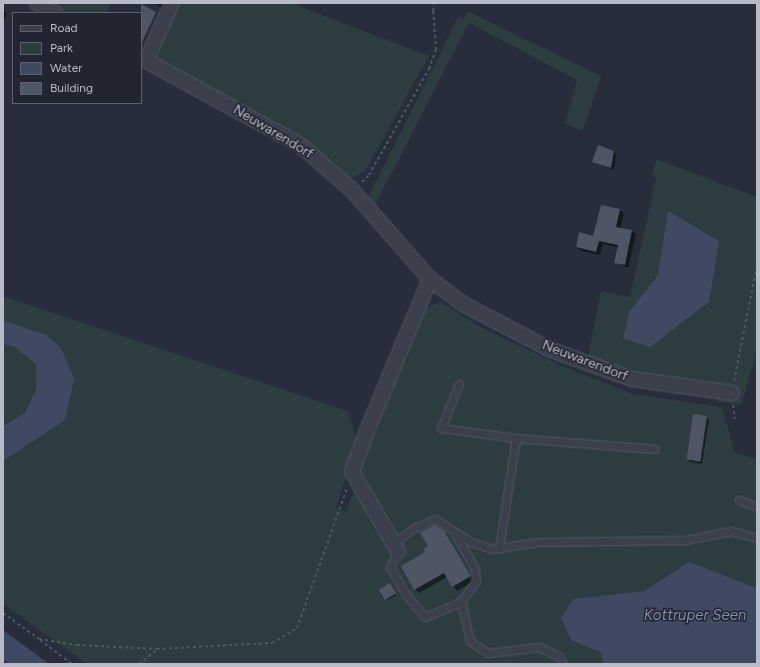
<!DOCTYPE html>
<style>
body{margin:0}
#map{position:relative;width:760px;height:667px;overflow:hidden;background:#272d3b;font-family:Figtree,sans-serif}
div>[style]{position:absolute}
.green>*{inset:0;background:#2c3c40}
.water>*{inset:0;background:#3f4a62}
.shadow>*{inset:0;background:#0007}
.building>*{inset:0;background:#4e5565;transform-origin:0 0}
.path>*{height:2px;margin-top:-1px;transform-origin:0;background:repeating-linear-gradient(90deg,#4b595e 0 3px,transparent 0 6px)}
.roads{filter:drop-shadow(0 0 1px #535864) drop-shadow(0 0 1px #535864)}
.lane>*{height:7px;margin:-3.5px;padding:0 3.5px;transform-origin:3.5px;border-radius:3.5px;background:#3b404c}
.street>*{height:14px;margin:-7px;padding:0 7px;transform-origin:7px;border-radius:7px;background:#3b404c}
span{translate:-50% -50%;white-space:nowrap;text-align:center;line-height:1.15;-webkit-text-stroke:3px #202531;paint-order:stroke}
.street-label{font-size:14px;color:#b7bbc7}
.water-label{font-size:15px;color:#828eab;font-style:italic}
.frame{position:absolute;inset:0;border:4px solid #b7bbc7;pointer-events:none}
.legend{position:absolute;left:12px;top:12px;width:130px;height:92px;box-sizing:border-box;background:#202531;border:1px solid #5c616d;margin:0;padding:5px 7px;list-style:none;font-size:12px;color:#b7bbc7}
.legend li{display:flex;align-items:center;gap:8px;height:20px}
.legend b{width:20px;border:1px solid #5c616d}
</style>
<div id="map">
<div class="green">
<div style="clip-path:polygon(49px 3px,111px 3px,106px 13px,66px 13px)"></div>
<div style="clip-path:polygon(176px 3px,291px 3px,429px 56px,366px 170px,357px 176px,347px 178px,158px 62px,155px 51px)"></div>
<div style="clip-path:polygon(467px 11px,601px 76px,583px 131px,565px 124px,577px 80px,469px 23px,374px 207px,367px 200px,458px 17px,464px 20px)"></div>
<div style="clip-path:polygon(evenodd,656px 159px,757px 197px,757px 350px,741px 406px,717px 401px,720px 385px,634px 372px,588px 357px,601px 291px,630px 297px,656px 178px,652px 176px,656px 159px,658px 275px,623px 339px,629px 312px,658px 275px)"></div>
<div style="clip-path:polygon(3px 296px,348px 411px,357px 442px,336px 508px,346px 512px,371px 440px,425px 308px,441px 302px,477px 325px,557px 364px,633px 394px,722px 407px,735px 453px,757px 459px,757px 588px,689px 562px,644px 591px,573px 599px,561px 618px,570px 640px,600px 652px,604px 664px,87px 664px,3px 604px)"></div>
</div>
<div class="water">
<div style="clip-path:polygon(668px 211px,719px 241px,709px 302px,650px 347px,623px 339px,629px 312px,658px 275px)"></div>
<div style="clip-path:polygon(3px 320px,46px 335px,61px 348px,74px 379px,65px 420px,3px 461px,3px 426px,25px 413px,36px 390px,36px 364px,15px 347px,3px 344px)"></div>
<div style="clip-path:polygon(689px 562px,757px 588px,757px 664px,604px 664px,600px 652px,571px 640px,561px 618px,573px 599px,644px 591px)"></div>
<div style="clip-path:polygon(3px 630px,49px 664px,9px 664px,3px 660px)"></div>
</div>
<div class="shadow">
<div style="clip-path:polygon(155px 3px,169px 3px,164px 10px)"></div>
<div style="clip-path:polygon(3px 10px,7px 14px,3px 23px)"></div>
<div style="clip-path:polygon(613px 151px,616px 154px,614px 170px,594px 162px)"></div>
<div style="clip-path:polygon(620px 210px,624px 214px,620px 229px,632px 231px,636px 235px,628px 268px,616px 262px,619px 248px,603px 244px,600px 255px,581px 251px,577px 247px,593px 237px)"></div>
<div style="clip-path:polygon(706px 417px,709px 420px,702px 464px,690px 462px,687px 459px)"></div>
<div style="clip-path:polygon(444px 532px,474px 581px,457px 591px,447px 577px,419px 593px,415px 589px,426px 552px)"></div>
<div style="clip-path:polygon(391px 585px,396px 595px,387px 600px,386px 598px)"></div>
</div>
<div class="building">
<div style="clip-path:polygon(141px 4px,156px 12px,141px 44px)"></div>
<div style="clip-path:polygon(598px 145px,614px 151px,611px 168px,592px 162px)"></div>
<div style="clip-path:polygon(601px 205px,620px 209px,616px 227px,632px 230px,625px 265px,614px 263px,618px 245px,599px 241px,596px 252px,576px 247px,579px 232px,593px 236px)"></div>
<div style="left:693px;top:414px;width:14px;height:46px;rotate:8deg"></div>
<div style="clip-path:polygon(435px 525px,444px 531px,471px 576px,452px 587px,444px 573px,414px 590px,401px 566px,425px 552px,423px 549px,428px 546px,420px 533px)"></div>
<div style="left:390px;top:583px;width:12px;height:13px;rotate:59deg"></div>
</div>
<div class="path">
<div style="left:362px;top:182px;width:10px;rotate:-45deg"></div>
<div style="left:369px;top:175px;width:122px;rotate:-60.5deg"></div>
<div style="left:429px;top:69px;width:20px;rotate:-70deg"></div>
<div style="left:436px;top:50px;width:39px;rotate:-94deg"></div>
<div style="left:433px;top:11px;width:8px;rotate:-76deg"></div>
<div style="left:734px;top:381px;width:117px;rotate:-78.7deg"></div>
<div style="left:733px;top:405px;width:14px;rotate:82deg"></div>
<div style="left:3px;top:613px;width:44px;rotate:35.8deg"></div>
<div style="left:39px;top:639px;width:38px;rotate:9deg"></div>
<div style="left:77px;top:645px;width:80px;rotate:2.9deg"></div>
<div style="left:157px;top:649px;width:115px;rotate:-3deg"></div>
<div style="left:272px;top:643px;width:29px;rotate:-31deg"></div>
<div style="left:297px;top:628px;width:149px;rotate:-70.3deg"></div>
<div style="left:40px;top:640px;width:40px;rotate:37deg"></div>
<div style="left:139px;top:664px;width:22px;rotate:-39deg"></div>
</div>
<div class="roads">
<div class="lane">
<div style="left:459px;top:384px;width:48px;rotate:112.2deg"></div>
<div style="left:441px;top:428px;width:76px;rotate:7.6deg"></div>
<div style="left:739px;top:500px;width:19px;rotate:21deg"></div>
<div style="left:455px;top:533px;width:41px;rotate:60.9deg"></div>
<div style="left:475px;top:569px;width:12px;rotate:85deg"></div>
<div style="left:476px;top:581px;width:26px;rotate:126deg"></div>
<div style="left:461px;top:602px;width:40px;rotate:77deg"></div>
<div style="left:470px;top:641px;width:22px;rotate:34deg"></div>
<div style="left:488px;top:653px;width:51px;rotate:-6.7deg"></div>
<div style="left:539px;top:647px;width:23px;rotate:25deg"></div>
<div style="left:560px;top:657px;width:8px;rotate:67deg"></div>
<div style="left:393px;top:543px;width:26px;rotate:-36deg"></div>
<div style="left:414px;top:528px;width:23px;rotate:-23deg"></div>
<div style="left:435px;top:519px;width:43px;rotate:32.6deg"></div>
<div style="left:471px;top:542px;width:22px;rotate:18deg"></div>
<div style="left:492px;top:549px;width:45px;rotate:-9deg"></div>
<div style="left:536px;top:542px;width:150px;rotate:-0.8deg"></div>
<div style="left:686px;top:540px;width:46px;rotate:-11.3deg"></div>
<div style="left:731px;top:531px;width:27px;rotate:15deg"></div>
<div style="left:499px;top:548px;width:111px;rotate:-81.2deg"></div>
<div style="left:516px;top:438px;width:139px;rotate:4.5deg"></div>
<div style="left:398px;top:551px;width:18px;rotate:117deg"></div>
<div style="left:390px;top:567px;width:32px;rotate:60deg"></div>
<div style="left:406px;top:595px;width:29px;rotate:49deg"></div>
<div style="left:425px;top:617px;width:39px;rotate:-23deg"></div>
</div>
<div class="street">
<div style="left:37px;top:3px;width:21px;rotate:29deg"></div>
<div style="left:141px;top:58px;width:180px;rotate:28.6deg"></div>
<div style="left:299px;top:144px;width:70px;rotate:41deg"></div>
<div style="left:352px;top:190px;width:118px;rotate:48.8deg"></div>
<div style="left:430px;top:279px;width:41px;rotate:37.1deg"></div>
<div style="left:463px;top:304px;width:99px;rotate:27.6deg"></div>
<div style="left:551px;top:350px;width:86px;rotate:19.7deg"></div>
<div style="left:632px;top:379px;width:101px;rotate:8deg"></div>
<div style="left:146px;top:61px;width:64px;rotate:-65.9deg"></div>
<div style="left:398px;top:551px;width:91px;rotate:-120.2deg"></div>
<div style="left:352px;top:472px;width:47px;rotate:-70deg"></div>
<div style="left:368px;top:428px;width:161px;rotate:-67.4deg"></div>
</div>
</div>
<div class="street-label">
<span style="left:273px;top:132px;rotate:31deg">Neuwarendorf</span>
<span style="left:585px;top:361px;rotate:21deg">Neuwarendorf</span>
</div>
<div class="water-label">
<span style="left:695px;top:616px">Kottruper Seen</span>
</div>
<div class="frame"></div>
<ul class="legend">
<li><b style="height:5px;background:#3b404c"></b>Road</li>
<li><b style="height:11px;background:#2c3c40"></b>Park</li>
<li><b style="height:11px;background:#3f4a62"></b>Water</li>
<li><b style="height:11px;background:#4e5565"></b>Building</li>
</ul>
</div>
